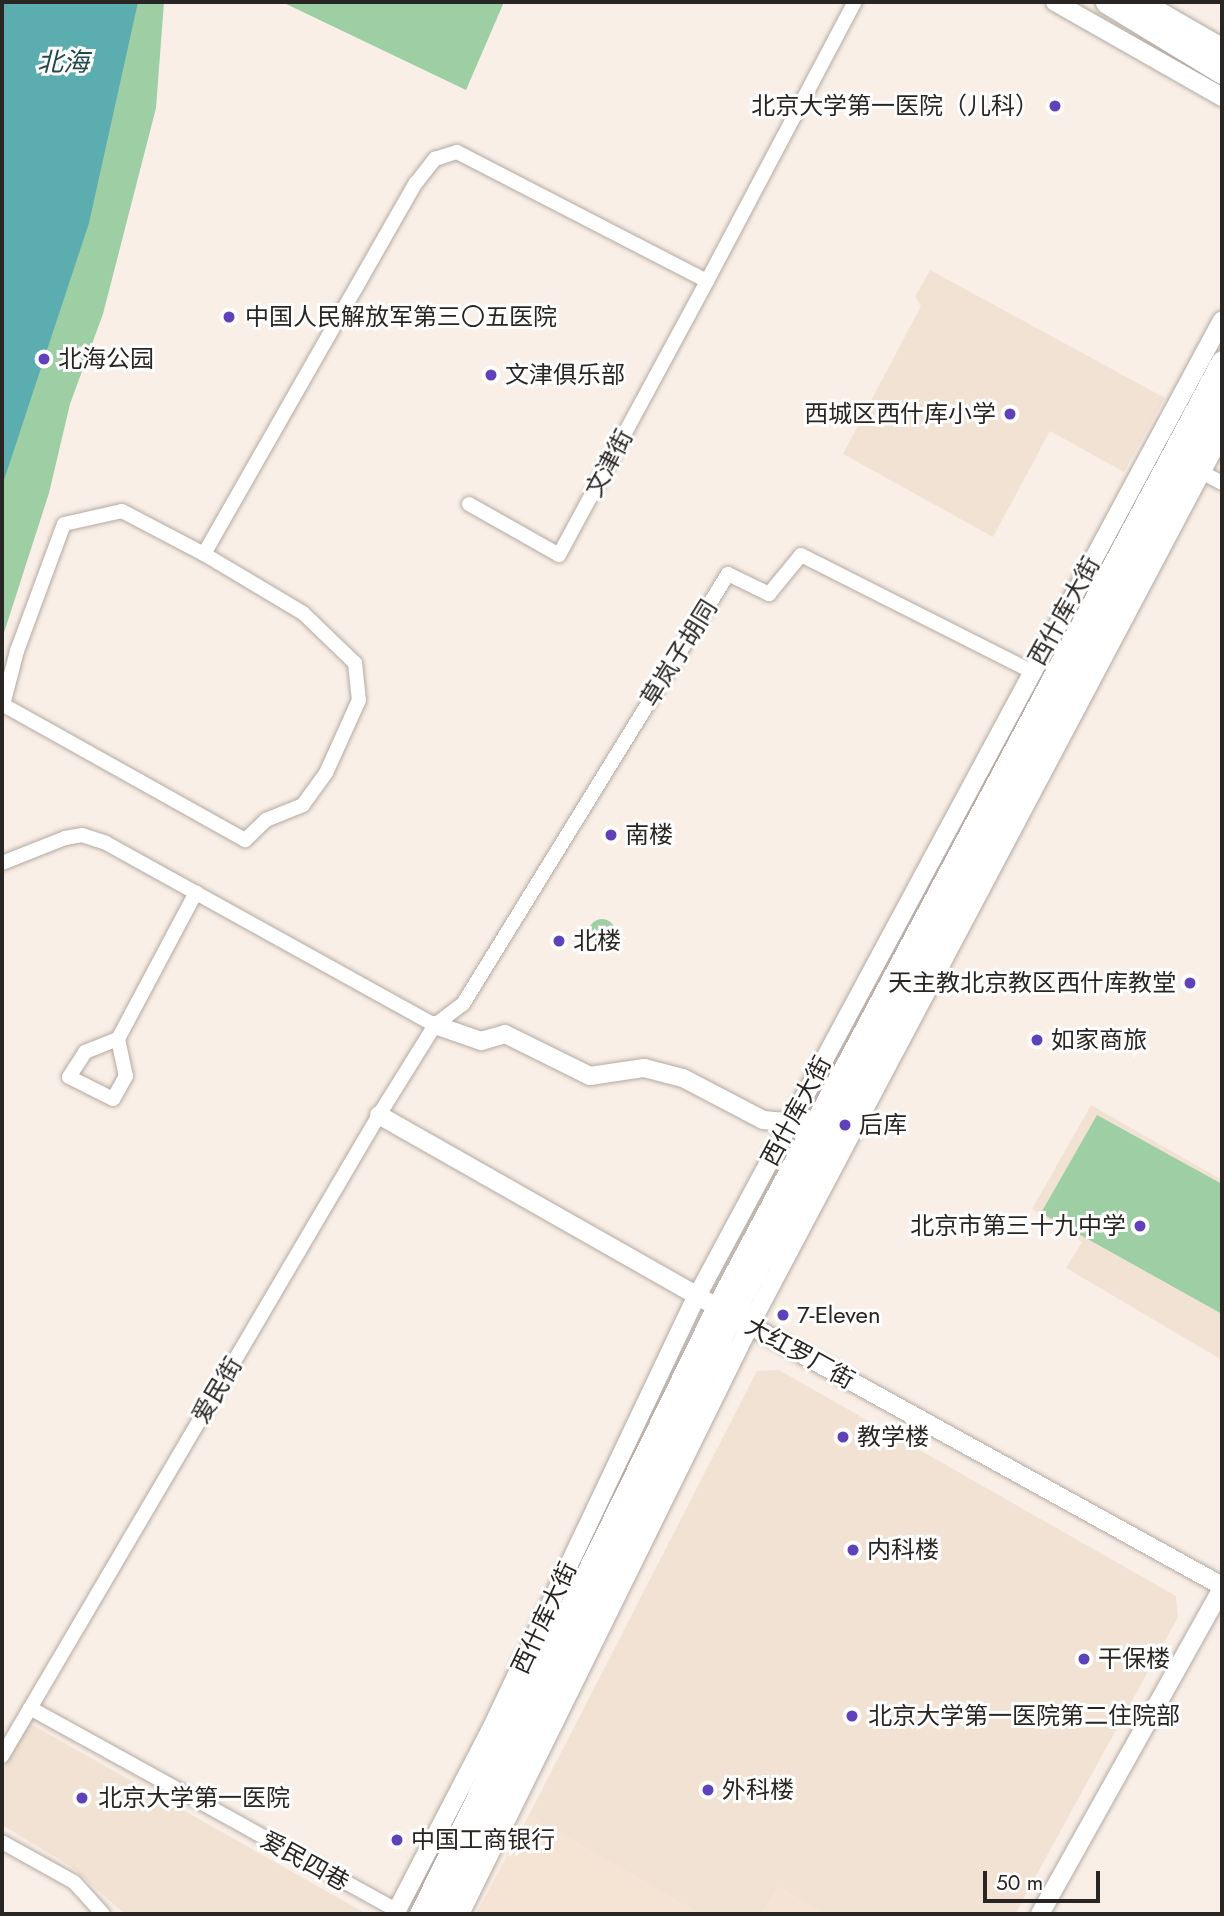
<!DOCTYPE html>
<meta charset="utf-8">
<style>
body{margin:0}
#map{position:relative;width:1224px;height:1916px;overflow:hidden;background:#f9efe7;font-family:Jost,"Noto Sans SC",sans-serif}
div>[style]{position:absolute}
.commercial>*{inset:0;background:#f5e4d3}
.built>*{inset:0;background:#f2e2d4}
.green>*{inset:0;background:#9ecea3}
.round{border-radius:50%}
.water>*{inset:0;background:#5badaf}
.roads{filter:drop-shadow(0 0 2px #b3aaa2) drop-shadow(0 0 2px #b3aaa2)}
.minor>*{height:14px;margin:-7px;padding:0 7px;transform-origin:7px;border-radius:7px;background:#fff}
.tertiary>*{height:18px;margin:-9px;padding:0 9px;transform-origin:9px;border-radius:9px;background:#fff}
.secondary>*{height:21px;margin:-10.5px;padding:0 10.5px;transform-origin:10.5px;border-radius:10.5px;background:#fff}
.primary>*{height:23px;margin:-11.5px;padding:0 11.5px;transform-origin:11.5px;border-radius:11.5px;background:#fff}
.dots>*{width:19px;height:19px;translate:-50% -50%;box-sizing:border-box;border:4px solid #fefefe;border-radius:50%}
span{translate:-50% -50%;white-space:nowrap;text-align:center;line-height:1.15;-webkit-text-stroke:6px #fefefe;paint-order:stroke}
.poi-label{font-size:24px;color:#292522}
.right{translate:-100% -50%;text-align:right}
.left{translate:0 -50%;text-align:left}
.street-label{font-size:24px;color:#292522}
.water-label{font-size:26px;color:#224849;font-style:italic}
.frame{position:absolute;inset:0;border:4px solid #292522;pointer-events:none}
.scale{position:absolute;left:983px;top:1871px;width:117px;height:32px;box-sizing:border-box;border:4px solid #292522;border-top:0;padding-left:9px;font-size:21px;line-height:24px;white-space:nowrap;color:#292522;-webkit-text-stroke:5px #fefefe;paint-order:stroke}
</style>
<div id="map">
<div class="commercial">
<div style="clip-path:polygon(529px 1815px,700px 1914px,476px 1914px)"></div>
<div style="clip-path:polygon(778px 1887px,825px 1914px,762px 1914px)"></div>
</div>
<div class="built">
<div style="clip-path:polygon(930px 270px,1165px 398px,1124px 472px,1050px 431px,993px 537px,843px 454px,921px 306px,915px 297px)"></div>
<div style="clip-path:polygon(1091px 1105px,1222px 1180px,1222px 1360px,1066px 1268px,1082px 1242px,1032px 1209px)"></div>
<div style="clip-path:polygon(779px 1370px,1176px 1596px,1178px 1617px,1015px 1914px,825px 1914px,778px 1887px,762px 1914px,700px 1914px,529px 1815px,757px 1371px)"></div>
<div style="clip-path:polygon(29px 1723px,367px 1914px,125px 1914px,70px 1866px,2px 1825px,2px 1771px)"></div>
</div>
<div class="green">
<div style="clip-path:polygon(2px 2px,164px 2px,156px 108px,103px 314px,70px 404px,49px 493px,2px 639px)"></div>
<div style="clip-path:polygon(282px 2px,504px 2px,466px 90px)"></div>
<div class="round" style="left:589px;top:919px;width:26px;height:26px"></div>
<div style="clip-path:polygon(1097px 1115px,1222px 1184px,1222px 1314px,1041px 1213px)"></div>
</div>
<div class="water">
<div style="clip-path:polygon(2px 2px,138px 2px,89px 223px,2px 486px)"></div>
</div>
<div class="roads">
<div class="minor">
<div style="left:1194px;top:468px;width:32px;rotate:28deg"></div>
<div style="left:469px;top:504px;width:103px;rotate:29.5deg"></div>
<div style="left:559px;top:555px;width:311px;rotate:-61.6deg"></div>
<div style="left:204px;top:554px;width:115px;rotate:30.8deg"></div>
<div style="left:303px;top:613px;width:72px;rotate:43.9deg"></div>
<div style="left:355px;top:663px;width:37px;rotate:84deg"></div>
<div style="left:359px;top:700px;width:80px;rotate:114.3deg"></div>
<div style="left:326px;top:773px;width:39px;rotate:126deg"></div>
<div style="left:303px;top:805px;width:40px;rotate:158deg"></div>
<div style="left:266px;top:820px;width:29px;rotate:136deg"></div>
<div style="left:245px;top:840px;width:277px;rotate:-150.8deg"></div>
<div style="left:3px;top:705px;width:56px;rotate:-75.5deg"></div>
<div style="left:17px;top:651px;width:135px;rotate:-69.7deg"></div>
<div style="left:64px;top:524px;width:59px;rotate:-12.6deg"></div>
<div style="left:122px;top:511px;width:93px;rotate:27.7deg"></div>
<div style="left:204px;top:554px;width:427px;rotate:-60.3deg"></div>
<div style="left:416px;top:183px;width:31px;rotate:-52deg"></div>
<div style="left:435px;top:159px;width:23px;rotate:-18deg"></div>
<div style="left:457px;top:152px;width:281px;rotate:27.3deg"></div>
<div style="left:707px;top:281px;width:316px;rotate:-62.1deg"></div>
<div style="left:2px;top:863px;width:68px;rotate:-21.6deg"></div>
<div style="left:65px;top:838px;width:17px;rotate:-10deg"></div>
<div style="left:82px;top:835px;width:25px;rotate:18deg"></div>
<div style="left:106px;top:843px;width:376px;rotate:29deg"></div>
<div style="left:118px;top:1039px;width:38px;rotate:78deg"></div>
<div style="left:126px;top:1076px;width:26px;rotate:119deg"></div>
<div style="left:113px;top:1099px;width:49px;rotate:-153.4deg"></div>
<div style="left:69px;top:1077px;width:30px;rotate:-57deg"></div>
<div style="left:85px;top:1052px;width:35px;rotate:-22deg"></div>
<div style="left:118px;top:1039px;width:166px;rotate:-62deg"></div>
<div style="left:30px;top:1708px;width:419px;rotate:28.9deg"></div>
<div style="left:2px;top:1756px;width:744px;rotate:-59.54deg"></div>
<div style="left:379px;top:1115px;width:106px;rotate:-58.1deg"></div>
<div style="left:435px;top:1025px;width:35px;rotate:-37deg"></div>
<div style="left:463px;top:1004px;width:505px;rotate:-58.36deg"></div>
<div style="left:728px;top:574px;width:46px;rotate:26deg"></div>
<div style="left:769px;top:594px;width:50px;rotate:-50.6deg"></div>
<div style="left:801px;top:555px;width:258px;rotate:26.8deg"></div>
<div style="left:2px;top:1842px;width:82px;rotate:29.1deg"></div>
<div style="left:74px;top:1882px;width:43px;rotate:47.8deg"></div>
</div>
<div class="tertiary">
<div style="left:1055px;top:2px;width:192px;rotate:29.6deg"></div>
<div style="left:435px;top:1025px;width:49px;rotate:19.2deg"></div>
<div style="left:481px;top:1041px;width:25px;rotate:-16deg"></div>
<div style="left:505px;top:1034px;width:95px;rotate:26.3deg"></div>
<div style="left:590px;top:1076px;width:55px;rotate:-8.4deg"></div>
<div style="left:644px;top:1068px;width:40px;rotate:14.4deg"></div>
<div style="left:683px;top:1078px;width:90px;rotate:27.7deg"></div>
<div style="left:763px;top:1120px;width:38px;rotate:5deg"></div>
<div style="left:379px;top:1115px;width:378px;rotate:29.6deg"></div>
<div style="left:742px;top:1321px;width:548px;rotate:28.9deg"></div>
<div style="left:395px;top:1914px;width:206px;rotate:-62.6deg"></div>
<div style="left:490px;top:1731px;width:482px;rotate:-64.6deg"></div>
<div style="left:697px;top:1296px;width:1108px;rotate:-61.72deg"></div>
<div style="left:460px;top:1914px;width:657px;rotate:-63.79deg"></div>
<div style="left:750px;top:1325px;width:1009px;rotate:-62.11deg"></div>
<div style="left:1040px;top:1914px;width:373px;rotate:-60.8deg"></div>
</div>
<div class="secondary">
<div style="left:420px;top:1914px;width:676px;rotate:-63.93deg"></div>
<div style="left:717px;top:1307px;width:1072px;rotate:-61.91deg"></div>
<div style="left:440px;top:1914px;width:665px;rotate:-63.97deg"></div>
<div style="left:732px;top:1316px;width:1041px;rotate:-61.91deg"></div>
</div>
<div class="primary">
<div style="left:1107px;top:2px;width:135px;rotate:31.3deg"></div>
<div style="left:1139px;top:2px;width:96px;rotate:30deg"></div>
</div>
</div>
<div class="dots">
<div style="left:1055px;top:106px;background:#5f41ba"></div>
<div style="left:229px;top:317px;background:#5f41ba"></div>
<div style="left:44px;top:359px;background:#5f41ba"></div>
<div style="left:491px;top:375px;background:#5f41ba"></div>
<div style="left:1010px;top:414px;background:#5f41ba"></div>
<div style="left:611px;top:835px;background:#5f41ba"></div>
<div style="left:559px;top:941px;background:#5f41ba"></div>
<div style="left:1190px;top:983px;background:#5f41ba"></div>
<div style="left:1037px;top:1040px;background:#5f41ba"></div>
<div style="left:845px;top:1125px;background:#5f41ba"></div>
<div style="left:1140px;top:1226px;background:#5f41ba"></div>
<div style="left:783px;top:1315px;background:#5f41ba"></div>
<div style="left:843px;top:1437px;background:#5f41ba"></div>
<div style="left:853px;top:1550px;background:#5f41ba"></div>
<div style="left:1084px;top:1659px;background:#5f41ba"></div>
<div style="left:852px;top:1716px;background:#5f41ba"></div>
<div style="left:708px;top:1790px;background:#5f41ba"></div>
<div style="left:82px;top:1798px;background:#5f41ba"></div>
<div style="left:397px;top:1840px;background:#5f41ba"></div>
</div>
<div class="poi-label">
<span class="right" style="left:1039px;top:106px">北京大学第一医院（儿科）</span>
<span class="left" style="left:245px;top:317px">中国人民解放军第三〇五医院</span>
<span class="left" style="left:58px;top:359px">北海公园</span>
<span class="left" style="left:505px;top:375px">文津俱乐部</span>
<span class="right" style="left:996px;top:414px">西城区西什库小学</span>
<span class="left" style="left:625px;top:835px">南楼</span>
<span class="left" style="left:573px;top:941px">北楼</span>
<span class="right" style="left:1176px;top:983px">天主教北京教区西什库教堂</span>
<span class="left" style="left:1051px;top:1040px">如家商旅</span>
<span class="left" style="left:859px;top:1125px">后库</span>
<span class="right" style="left:1126px;top:1226px">北京市第三十九中学</span>
<span class="left" style="left:797px;top:1315px">7-Eleven</span>
<span class="left" style="left:857px;top:1437px">教学楼</span>
<span class="left" style="left:867px;top:1550px">内科楼</span>
<span class="left" style="left:1098px;top:1659px">干保楼</span>
<span class="left" style="left:868px;top:1716px">北京大学第一医院第二住院部</span>
<span class="left" style="left:722px;top:1790px">外科楼</span>
<span class="left" style="left:98px;top:1798px">北京大学第一医院</span>
<span class="left" style="left:411px;top:1840px">中国工商银行</span>
</div>
<div class="street-label">
<span style="left:609px;top:463px;rotate:-62deg">文津街</span>
<span style="left:1064px;top:611px;rotate:-61deg">西什库大街</span>
<span style="left:679px;top:653px;rotate:-58deg">草岚子胡同</span>
<span style="left:796px;top:1111px;rotate:-62deg">西什库大街</span>
<span style="left:800px;top:1353px;rotate:29deg">大红罗厂街</span>
<span style="left:217px;top:1390px;rotate:-59deg">爱民街</span>
<span style="left:544px;top:1618px;rotate:-65deg">西什库大街</span>
<span style="left:305px;top:1861px;rotate:29deg">爱民四巷</span>
</div>
<div class="water-label">
<span style="left:63px;top:63px">北海</span>
</div>
<div class="frame"></div>
<div class="scale">50 m</div>
</div>
